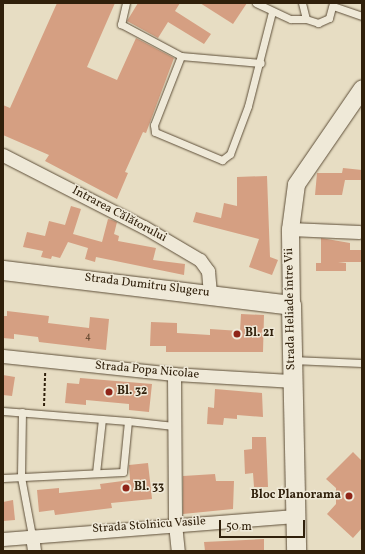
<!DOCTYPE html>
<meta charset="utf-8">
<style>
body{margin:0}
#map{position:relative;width:365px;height:554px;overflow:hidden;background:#e7ddc3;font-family:Vollkorn,serif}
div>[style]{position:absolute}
.building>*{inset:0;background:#d59f82}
.path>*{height:2px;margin-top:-1px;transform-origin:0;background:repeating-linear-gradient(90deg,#30200b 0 3px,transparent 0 5px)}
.roads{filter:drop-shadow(0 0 1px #5e4f39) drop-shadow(0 0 1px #5e4f39)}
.service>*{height:7px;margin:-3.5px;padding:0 3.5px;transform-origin:3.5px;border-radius:3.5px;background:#efe9d8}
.minor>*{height:13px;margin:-6.5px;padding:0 6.5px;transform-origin:6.5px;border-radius:6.5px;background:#efe9d8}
.tertiary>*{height:17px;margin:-8.5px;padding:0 8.5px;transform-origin:8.5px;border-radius:8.5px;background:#efe9d8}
.secondary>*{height:19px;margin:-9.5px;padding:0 9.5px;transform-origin:9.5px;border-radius:9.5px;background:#efe9d8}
.dots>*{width:11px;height:11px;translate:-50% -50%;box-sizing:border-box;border:2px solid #efe9d8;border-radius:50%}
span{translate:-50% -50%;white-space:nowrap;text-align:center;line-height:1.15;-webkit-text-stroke:3px #efe9d8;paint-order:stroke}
.number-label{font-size:10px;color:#594029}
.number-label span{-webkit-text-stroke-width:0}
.street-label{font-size:12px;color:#30200b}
.poi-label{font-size:12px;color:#30200b;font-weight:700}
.left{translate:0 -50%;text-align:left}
.right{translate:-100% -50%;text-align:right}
.frame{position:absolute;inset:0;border:4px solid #30200b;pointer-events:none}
.scale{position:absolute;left:219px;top:520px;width:86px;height:18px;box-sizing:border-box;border:2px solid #30200b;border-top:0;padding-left:5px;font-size:12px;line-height:14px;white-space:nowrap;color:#30200b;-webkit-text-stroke:3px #efe9d8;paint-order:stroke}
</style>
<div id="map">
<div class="building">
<div style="clip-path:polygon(57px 3px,115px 3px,87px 67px,117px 80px,136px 38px,174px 58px,146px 133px,143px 132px,125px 172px,128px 173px,117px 199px,45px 161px,49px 155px,3px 135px,3px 105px,10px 108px)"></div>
<div style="clip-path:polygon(138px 3px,180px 3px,175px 11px,211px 34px,204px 44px,168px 22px,158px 38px,127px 21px)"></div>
<div style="clip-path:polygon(200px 3px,247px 3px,233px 24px)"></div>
<div style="clip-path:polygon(343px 168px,362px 170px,362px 180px,345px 180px,342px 195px,315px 195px,317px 173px,342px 173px)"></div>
<div style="clip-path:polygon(267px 176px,270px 257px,278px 260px,272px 275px,249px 267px,259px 239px,193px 222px,196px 212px,221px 218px,224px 203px,237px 206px,237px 177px)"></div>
<div style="clip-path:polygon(71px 206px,81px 209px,73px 234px,102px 242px,108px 219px,112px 220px,117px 222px,114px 234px,119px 236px,118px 241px,156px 248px,153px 260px,185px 264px,184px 275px,96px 257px,95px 262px,85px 259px,88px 248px,68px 242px,60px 258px,52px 256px,51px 259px,41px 257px,43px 251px,23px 247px,27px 232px,45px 236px,49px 221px,65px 225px)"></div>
<div style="clip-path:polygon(321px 238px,350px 243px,350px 250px,362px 250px,362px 262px,338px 262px,346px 263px,346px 271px,316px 271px,316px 263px,321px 263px)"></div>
<div style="clip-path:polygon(7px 311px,49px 316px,48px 323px,89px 328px,90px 317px,109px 319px,106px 350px,39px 342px,38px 337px,14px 334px,14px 339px,3px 338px,3px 316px,7px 316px)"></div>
<div style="clip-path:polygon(241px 314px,264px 315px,263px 352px,166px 352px,166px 346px,150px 346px,151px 322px,177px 323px,177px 333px,210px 335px,210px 329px,240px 331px)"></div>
<div style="clip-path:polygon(3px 375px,15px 377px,12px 396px,3px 395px)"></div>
<div style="clip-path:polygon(80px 378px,152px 384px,149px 412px,129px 410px,129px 404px,86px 400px,86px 405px,65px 403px,67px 383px,79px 384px)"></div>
<div style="clip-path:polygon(215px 389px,262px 393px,263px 417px,237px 415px,237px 419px,224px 418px,223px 425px,207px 424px,208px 407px,214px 408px)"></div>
<div style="clip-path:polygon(252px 437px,266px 437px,268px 487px,254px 487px,253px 473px,245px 474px,244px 450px,252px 449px)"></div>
<div style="clip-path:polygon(353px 452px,362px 461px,362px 528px,353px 538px,327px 514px,336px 504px,336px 488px,326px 479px)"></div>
<div style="clip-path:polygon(148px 463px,152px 499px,111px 503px,112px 508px,55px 515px,54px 510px,39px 512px,37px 490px,59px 488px,59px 493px,101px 489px,100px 484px,130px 480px,129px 465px)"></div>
<div style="clip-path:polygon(215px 474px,216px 481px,234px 481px,233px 509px,183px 514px,183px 476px)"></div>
<div style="clip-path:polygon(13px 500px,15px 520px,3px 521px,3px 502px)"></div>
<div style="clip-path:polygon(264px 539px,264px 551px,205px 551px,204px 542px)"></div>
</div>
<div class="path">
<div style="left:44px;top:406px;width:34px;rotate:-88deg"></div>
</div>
<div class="roads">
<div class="service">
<div style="left:126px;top:3px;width:22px;rotate:103deg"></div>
<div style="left:121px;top:24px;width:68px;rotate:28.1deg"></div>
<div style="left:181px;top:56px;width:74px;rotate:111.4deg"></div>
<div style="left:154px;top:125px;width:7px;rotate:82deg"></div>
<div style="left:155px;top:132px;width:73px;rotate:22.7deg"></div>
<div style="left:222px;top:160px;width:10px;rotate:-37deg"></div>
<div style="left:230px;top:154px;width:51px;rotate:-69.4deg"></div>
<div style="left:248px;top:106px;width:97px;rotate:-75.7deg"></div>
<div style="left:256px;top:3px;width:38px;rotate:25deg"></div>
<div style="left:291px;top:19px;width:15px"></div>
<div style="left:302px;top:3px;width:16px;rotate:76deg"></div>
<div style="left:306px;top:19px;width:13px;rotate:18deg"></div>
<div style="left:318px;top:23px;width:12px;rotate:-24deg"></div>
<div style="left:329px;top:18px;width:16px;rotate:-75deg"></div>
<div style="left:333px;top:6px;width:31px;rotate:19deg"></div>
<div style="left:181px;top:56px;width:80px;rotate:5deg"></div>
<div style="left:292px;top:360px;width:70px;rotate:2.5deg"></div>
<div style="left:3px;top:411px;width:125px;rotate:4.6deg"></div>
<div style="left:128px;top:421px;width:51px;rotate:95.6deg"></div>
<div style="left:123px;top:472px;width:120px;rotate:177.1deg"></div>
<div style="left:22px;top:412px;width:65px;rotate:90.9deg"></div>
<div style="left:21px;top:477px;width:60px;rotate:79.4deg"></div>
<div style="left:128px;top:421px;width:46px;rotate:6.2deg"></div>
<div style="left:96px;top:473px;width:54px;rotate:-83.7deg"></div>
</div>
<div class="minor">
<div style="left:3px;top:155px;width:158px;rotate:27.1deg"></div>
<div style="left:144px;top:227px;width:65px;rotate:30.5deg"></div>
<div style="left:200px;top:260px;width:14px;rotate:54deg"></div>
<div style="left:208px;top:271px;width:23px;rotate:85deg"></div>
<div style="left:290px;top:229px;width:69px;rotate:2.5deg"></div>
<div style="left:3px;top:356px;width:172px;rotate:6deg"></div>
<div style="left:174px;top:374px;width:118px;rotate:3.4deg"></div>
<div style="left:174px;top:374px;width:150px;rotate:89.6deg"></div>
<div style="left:175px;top:524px;width:27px;rotate:84deg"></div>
<div style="left:32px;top:536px;width:15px;rotate:82deg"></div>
<div style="left:3px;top:539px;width:293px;rotate:-4.5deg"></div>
</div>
<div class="tertiary">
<div style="left:291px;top:305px;width:76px;rotate:-90.8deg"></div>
<div style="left:290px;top:229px;width:45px;rotate:-82.4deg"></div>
<div style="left:296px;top:184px;width:116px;rotate:-55.5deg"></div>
</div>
<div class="secondary">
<div style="left:3px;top:270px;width:290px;rotate:6.9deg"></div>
<div style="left:291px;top:305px;width:246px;rotate:88.8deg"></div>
</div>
</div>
<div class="dots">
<div style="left:237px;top:334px;background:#8f2418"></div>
<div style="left:109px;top:392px;background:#8f2418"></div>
<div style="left:126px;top:488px;background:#8f2418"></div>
<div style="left:349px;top:496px;background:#8f2418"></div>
</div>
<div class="number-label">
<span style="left:88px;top:337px">4</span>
</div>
<div class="street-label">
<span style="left:119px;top:215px;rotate:28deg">Intrarea Călătorului</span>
<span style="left:147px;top:286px;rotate:7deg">Strada Dumitru Slugeru</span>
<span style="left:291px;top:309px;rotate:-91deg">Strada Heliade între Vii</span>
<span style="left:147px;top:371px;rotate:5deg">Strada Popa Nicolae</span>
<span style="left:149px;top:526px;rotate:-4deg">Strada Stolnicu Vasile</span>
</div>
<div class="poi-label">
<span class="left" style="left:245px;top:334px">Bl. 21</span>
<span class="left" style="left:117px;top:392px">Bl. 32</span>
<span class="left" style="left:134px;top:488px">Bl. 33</span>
<span class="right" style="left:341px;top:496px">Bloc Planorama</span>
</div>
<div class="frame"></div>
<div class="scale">50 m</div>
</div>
